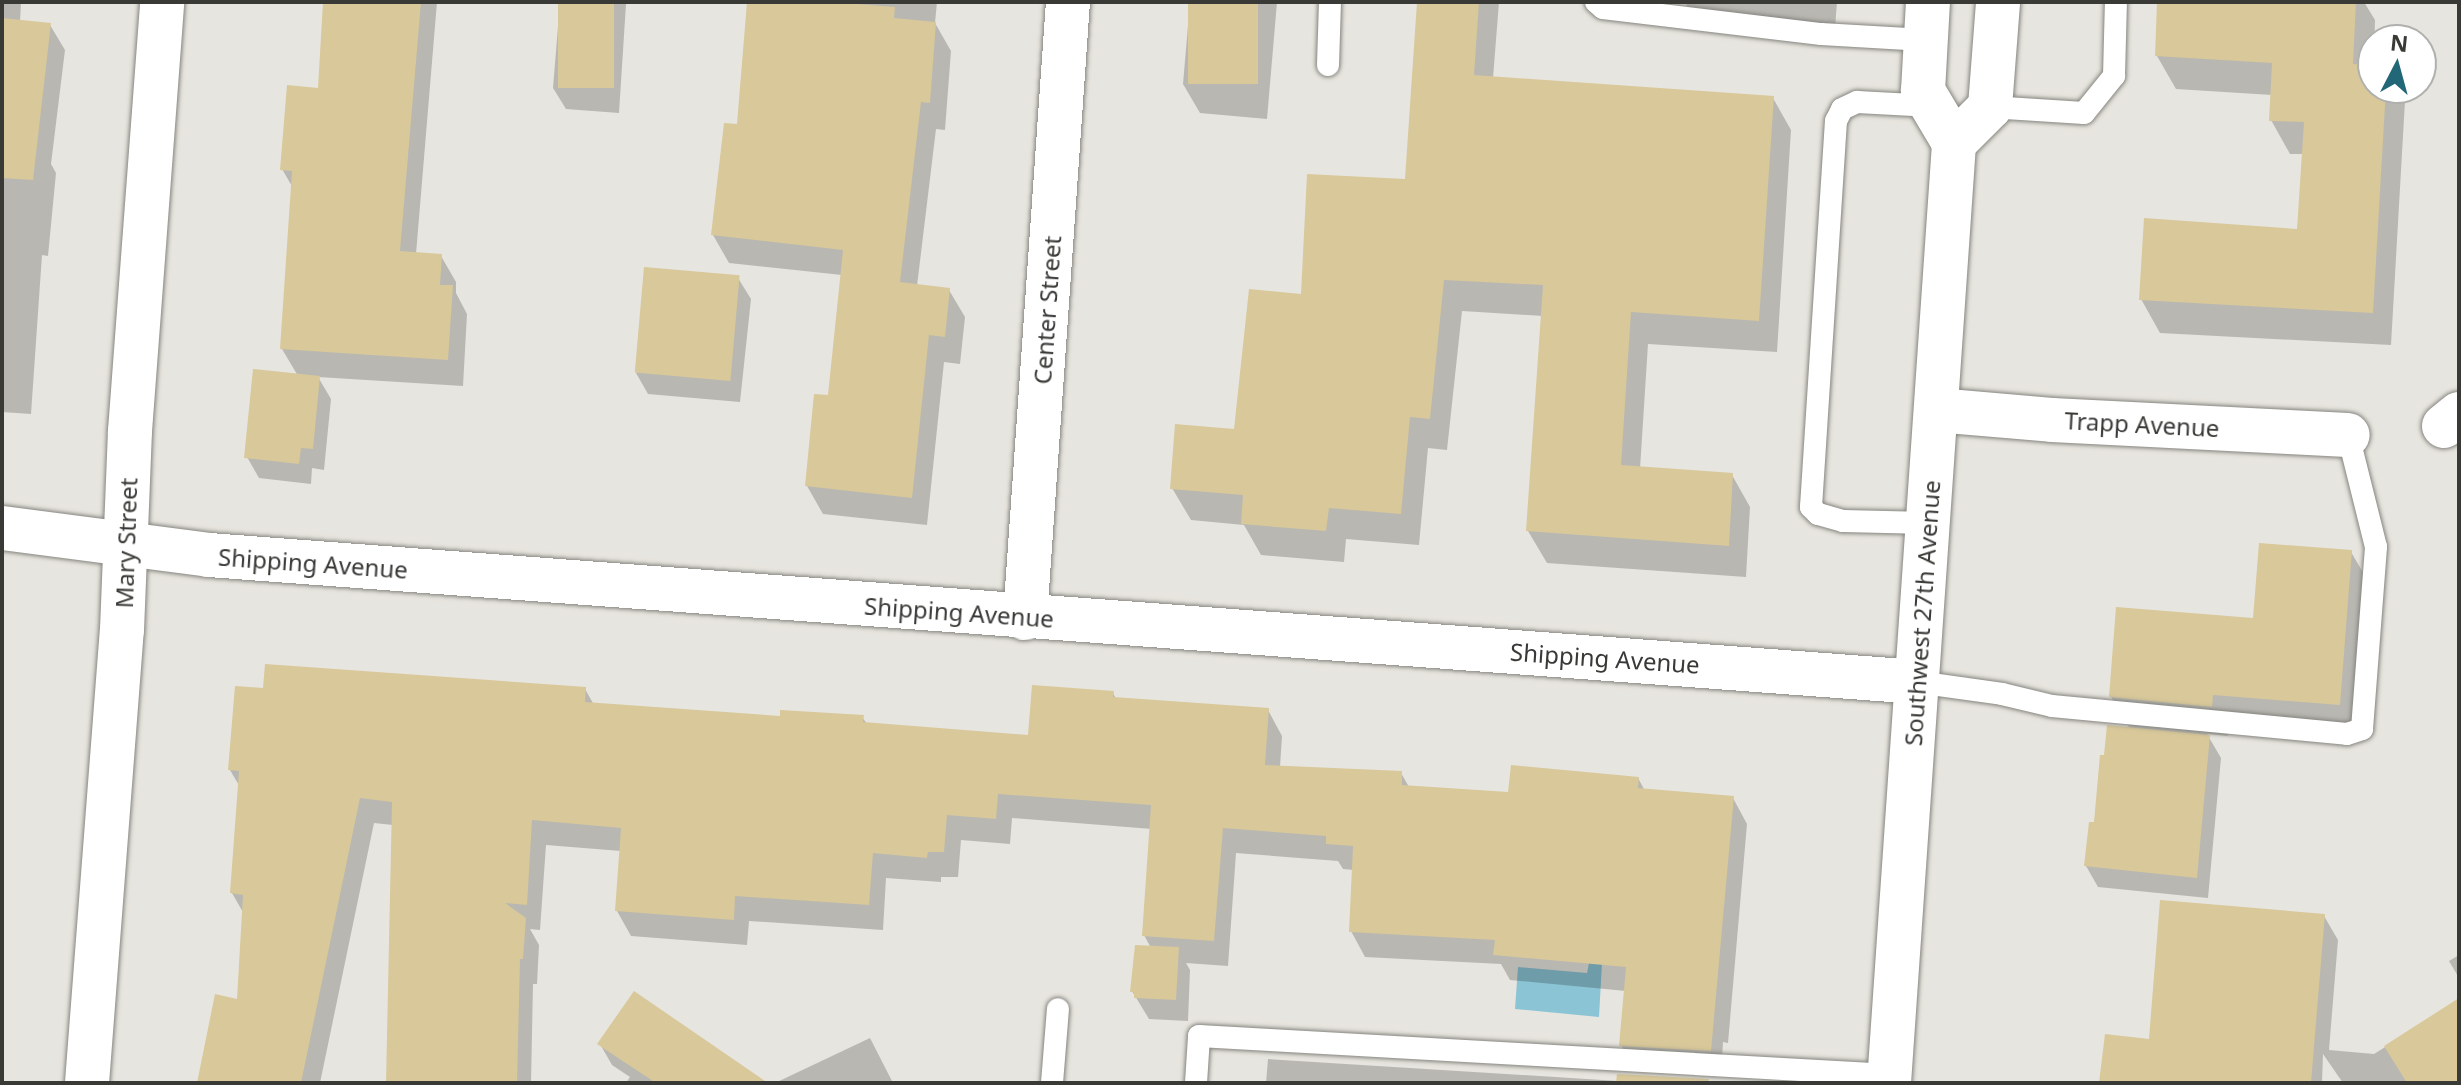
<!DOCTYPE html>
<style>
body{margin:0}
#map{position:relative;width:2461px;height:1085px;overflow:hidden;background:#e7e5df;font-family:"Noto Sans",sans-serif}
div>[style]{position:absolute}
.water>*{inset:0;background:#8bc4d4}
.shadow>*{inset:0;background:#0003}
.building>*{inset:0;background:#d8c89a;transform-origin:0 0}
.roads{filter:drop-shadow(0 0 2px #86857f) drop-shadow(0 0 2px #86857f)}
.lane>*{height:22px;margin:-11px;padding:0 11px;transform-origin:11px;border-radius:11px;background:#fff}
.street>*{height:44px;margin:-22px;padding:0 22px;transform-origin:22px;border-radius:22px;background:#fff}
.secondary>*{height:44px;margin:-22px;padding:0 22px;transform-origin:22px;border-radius:22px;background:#fff}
span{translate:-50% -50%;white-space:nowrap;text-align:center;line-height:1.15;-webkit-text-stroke:7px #fff;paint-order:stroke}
.street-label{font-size:24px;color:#393936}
.frame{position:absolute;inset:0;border:4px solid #393936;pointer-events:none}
.north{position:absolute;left:2357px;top:24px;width:80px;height:80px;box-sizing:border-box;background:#fff;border:2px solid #b0b0af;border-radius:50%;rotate:6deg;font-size:22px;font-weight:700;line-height:32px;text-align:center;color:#393936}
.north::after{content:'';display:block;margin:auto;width:28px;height:36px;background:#226777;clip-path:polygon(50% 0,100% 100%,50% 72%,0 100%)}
</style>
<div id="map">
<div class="water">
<div style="clip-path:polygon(1589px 963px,1602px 963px,1599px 1017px,1515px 1009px,1518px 967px,1587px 973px)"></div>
</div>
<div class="shadow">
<div style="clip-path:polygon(2px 2px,21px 2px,20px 22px,50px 25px,65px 50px,51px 164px,56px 173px,48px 256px,42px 255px,31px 414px,2px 412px)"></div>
<div style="clip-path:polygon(325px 2px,437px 2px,416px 254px,441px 256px,456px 282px,456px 293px,467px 314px,463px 386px,318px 377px,331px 399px,324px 470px,312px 468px,311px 484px,259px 478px,247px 457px,298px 376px,282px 349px,293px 188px,282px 169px,320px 90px)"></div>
<div style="clip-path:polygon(560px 2px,626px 4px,619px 113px,566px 109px,553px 88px)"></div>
<div style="clip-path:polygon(749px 2px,937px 2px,935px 23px,951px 51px,945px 130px,936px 129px,917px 286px,949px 290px,965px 317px,960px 364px,944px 362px,927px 525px,823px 514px,807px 486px,829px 398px,842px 275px,729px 263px,713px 235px,738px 126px)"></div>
<div style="clip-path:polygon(1190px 2px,1277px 2px,1267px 119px,1200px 113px,1183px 84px)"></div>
<div style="clip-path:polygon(1419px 2px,1499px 2px,1493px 78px,1773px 98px,1791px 130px,1777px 352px,1648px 344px,1640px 469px,1732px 475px,1750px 507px,1746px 577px,1547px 563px,1528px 531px,1543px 316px,1462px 311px,1447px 450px,1428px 448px,1419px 545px,1346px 539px,1344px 562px,1261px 555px,1244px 525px,1191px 520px,1172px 488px,1236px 432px,1303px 297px,1407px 181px)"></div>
<div style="clip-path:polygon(1685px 2px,1837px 2px,1834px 40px,1701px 30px)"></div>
<div style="clip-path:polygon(2159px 2px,2364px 2px,2375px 20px,2373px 88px,2398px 88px,2405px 101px,2391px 345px,2160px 333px,2141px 299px,2299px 231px,2304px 154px,2290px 154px,2271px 120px,2272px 95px,2176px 89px,2157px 56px)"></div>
<div style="clip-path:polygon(738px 278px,751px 299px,740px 402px,648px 394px,636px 373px)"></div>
<div style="clip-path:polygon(2351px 552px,2368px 581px,2356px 734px,2229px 724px,2228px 736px,2207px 734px,2221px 758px,2208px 898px,2098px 887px,2086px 866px,2106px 758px,2130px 729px,2111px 697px,2255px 620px)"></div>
<div style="clip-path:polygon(585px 689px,594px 705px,782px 718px,862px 717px,867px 724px,1030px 738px,1113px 693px,1116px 699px,1268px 710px,1282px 736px,1280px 767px,1401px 773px,1409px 787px,1510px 795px,1638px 778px,1645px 791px,1733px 798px,1747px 824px,1728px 1043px,1723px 1042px,1721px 1075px,1636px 1071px,1621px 1045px,1626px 991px,1510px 980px,1501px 964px,1365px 957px,1351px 931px,1354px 870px,1343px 869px,1338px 861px,1236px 853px,1228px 966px,1186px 963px,1190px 970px,1188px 1021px,1149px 1019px,1132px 991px,1151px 948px,1144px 935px,1152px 829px,1012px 818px,1010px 844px,961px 840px,958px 877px,941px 877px,941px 882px,886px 878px,883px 930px,749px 921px,747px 945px,631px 936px,617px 911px,621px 851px,546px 845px,540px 930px,530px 929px,539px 945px,537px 984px,533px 984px,531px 1083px,388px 1083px,393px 825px,374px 823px,320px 1083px,199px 1083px,239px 1001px,244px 914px,232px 893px,240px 787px,230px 770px)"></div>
<div style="clip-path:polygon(2324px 916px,2338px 940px,2329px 1050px,2374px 1054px,2459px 1001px,2459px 1083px,2343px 1083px,2323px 1054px,2322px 1083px,2101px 1083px,2150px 1042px)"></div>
<div style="clip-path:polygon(2459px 955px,2459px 978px,2449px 961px)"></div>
<div style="clip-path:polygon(870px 1038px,893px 1083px,775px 1083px)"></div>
<div style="clip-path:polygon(600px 1044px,765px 1083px,626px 1083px,630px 1077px,612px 1065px)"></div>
<div style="clip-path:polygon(1268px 1059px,1618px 1081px,1706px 1083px,1266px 1083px)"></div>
</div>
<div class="building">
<div style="clip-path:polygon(323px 2px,421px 2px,400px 251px,442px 254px,440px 285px,453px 285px,448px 360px,280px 349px,292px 171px,280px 170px,287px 85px,318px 88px)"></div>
<div style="left:558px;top:2px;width:56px;height:86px"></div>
<div style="clip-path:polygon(747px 2px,832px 2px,895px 7px,894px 18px,936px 22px,930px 103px,921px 102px,900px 282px,950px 288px,945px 337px,929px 335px,912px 498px,805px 486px,814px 394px,828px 395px,843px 250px,711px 235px,724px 123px,737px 124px)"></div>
<div style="left:1188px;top:2px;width:70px;height:82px"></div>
<div style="clip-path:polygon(1417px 2px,1479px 2px,1474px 75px,1774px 96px,1759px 321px,1631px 312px,1621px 465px,1733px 473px,1729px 546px,1526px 531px,1543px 285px,1444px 280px,1430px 419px,1410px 417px,1401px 514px,1329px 508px,1326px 531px,1241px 524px,1243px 495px,1170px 489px,1175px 424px,1234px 429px,1249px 289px,1301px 294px,1307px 174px,1405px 179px)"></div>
<div style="clip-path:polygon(2157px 2px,2356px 2px,2353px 64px,2373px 65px,2373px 88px,2386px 88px,2373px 313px,2139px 300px,2144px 218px,2297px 229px,2304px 122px,2269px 121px,2272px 63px,2155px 56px)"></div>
<div style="clip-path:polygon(2px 18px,51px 23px,33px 180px,2px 178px)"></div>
<div style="left:644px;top:267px;width:96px;height:106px;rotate:5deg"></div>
<div style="clip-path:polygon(253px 369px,320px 376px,313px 449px,301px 448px,299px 464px,244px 458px)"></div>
<div style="clip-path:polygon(2259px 543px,2352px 550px,2340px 705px,2213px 695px,2212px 707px,2109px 697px,2116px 607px,2253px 618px)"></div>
<div style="clip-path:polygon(265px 664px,586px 687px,585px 702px,780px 716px,780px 710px,864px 715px,863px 722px,1028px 735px,1032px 685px,1114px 691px,1113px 697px,1269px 708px,1265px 765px,1402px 771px,1402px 785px,1508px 792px,1511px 765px,1639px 777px,1638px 788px,1734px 796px,1711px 1051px,1619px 1046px,1626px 967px,1493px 955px,1495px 940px,1349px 932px,1353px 846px,1326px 844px,1326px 836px,1223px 828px,1214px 941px,1142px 936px,1151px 805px,998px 794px,996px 819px,947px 815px,944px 852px,928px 852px,927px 858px,873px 853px,869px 905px,735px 896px,734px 920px,615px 911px,621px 828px,532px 820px,527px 905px,505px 903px,526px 918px,523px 959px,520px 959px,517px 1083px,386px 1083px,392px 802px,360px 798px,301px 1083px,197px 1083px,215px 994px,237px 999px,243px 895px,230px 893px,239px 771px,228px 770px,235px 686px,263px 688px)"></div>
<div style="clip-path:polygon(2107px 725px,2210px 735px,2197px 878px,2084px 866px,2089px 822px,2094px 822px,2100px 755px,2104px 755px)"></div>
<div style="clip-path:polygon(2160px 900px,2325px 914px,2311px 1083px,2099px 1083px,2105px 1034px,2149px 1039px)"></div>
<div style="clip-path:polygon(1135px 945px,1179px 947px,1176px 1000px,1134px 998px,1134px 992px,1130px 992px)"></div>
<div style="clip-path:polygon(634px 991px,768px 1083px,656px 1083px,597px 1044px)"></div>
<div style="clip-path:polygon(2459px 998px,2459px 1083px,2407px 1083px,2384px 1046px)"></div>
<div style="clip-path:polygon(1617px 1074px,1709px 1079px,1708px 1083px,1616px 1083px)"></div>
</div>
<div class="roads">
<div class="lane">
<div style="left:1596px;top:2px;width:9px;rotate:41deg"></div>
<div style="left:1603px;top:8px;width:220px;rotate:6.8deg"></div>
<div style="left:1821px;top:34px;width:104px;rotate:3.3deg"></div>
<div style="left:1328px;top:65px;width:63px;rotate:-88.2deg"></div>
<div style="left:1990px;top:107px;width:94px;rotate:3.7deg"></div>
<div style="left:2084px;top:113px;width:48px;rotate:-51deg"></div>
<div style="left:2114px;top:76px;width:74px;rotate:-88.5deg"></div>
<div style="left:1928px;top:523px;width:85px;rotate:-178.7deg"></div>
<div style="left:1843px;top:521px;width:26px;rotate:-164deg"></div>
<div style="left:1818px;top:514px;width:10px;rotate:-135deg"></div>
<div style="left:1811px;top:507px;width:387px;rotate:-86.3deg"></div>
<div style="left:1836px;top:121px;width:13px;rotate:-63deg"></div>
<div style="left:1842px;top:109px;width:17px;rotate:-25deg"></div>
<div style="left:1857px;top:102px;width:75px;rotate:3.1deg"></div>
<div style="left:1917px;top:682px;width:86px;rotate:8deg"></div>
<div style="left:2002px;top:694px;width:51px;rotate:13.5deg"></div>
<div style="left:2052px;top:706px;width:296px;rotate:5.4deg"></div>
<div style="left:2347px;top:734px;width:16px;rotate:-18deg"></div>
<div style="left:2362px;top:729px;width:183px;rotate:-85.6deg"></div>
<div style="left:2376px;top:547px;width:115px;rotate:-104deg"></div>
<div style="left:1052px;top:1083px;width:74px;rotate:-85.4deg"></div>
<div style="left:1196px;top:1083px;width:47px;rotate:-86.3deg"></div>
<div style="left:1199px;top:1036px;width:692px;rotate:3.23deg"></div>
</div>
<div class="street">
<div style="left:1936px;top:410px;width:116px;rotate:4.9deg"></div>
<div style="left:2052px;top:420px;width:296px;rotate:2.9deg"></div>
<div style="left:2444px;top:426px;width:19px;rotate:-39deg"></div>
<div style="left:2px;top:528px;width:209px;rotate:7.4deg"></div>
<div style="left:209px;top:555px;width:1713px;rotate:4.25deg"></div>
<div style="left:1025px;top:618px;width:617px;rotate:-86.01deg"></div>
<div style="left:87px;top:1083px;width:454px;rotate:-85.6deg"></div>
<div style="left:122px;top:630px;width:199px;rotate:-87.7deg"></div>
<div style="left:130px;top:431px;width:430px;rotate:-85.7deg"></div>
</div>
<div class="secondary">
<div style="left:1954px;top:143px;width:51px;rotate:-45deg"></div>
<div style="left:1990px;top:107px;width:105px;rotate:-85.6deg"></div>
<div style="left:1889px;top:1083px;width:942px;rotate:-86.04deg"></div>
<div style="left:1954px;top:143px;width:61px;rotate:-120.8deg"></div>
<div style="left:1923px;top:91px;width:89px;rotate:-86.8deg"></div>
</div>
</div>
<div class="street-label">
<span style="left:1047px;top:310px;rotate:-86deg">Center Street</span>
<span style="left:2142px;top:424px;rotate:3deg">Trapp Avenue</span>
<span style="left:126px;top:543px;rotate:-88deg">Mary Street</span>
<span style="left:313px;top:563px;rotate:4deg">Shipping Avenue</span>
<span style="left:959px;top:612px;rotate:4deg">Shipping Avenue</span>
<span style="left:1922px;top:613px;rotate:-86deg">Southwest 27th Avenue</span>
<span style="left:1605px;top:658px;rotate:4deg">Shipping Avenue</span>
</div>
<div class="frame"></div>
<div class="north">N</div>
</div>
